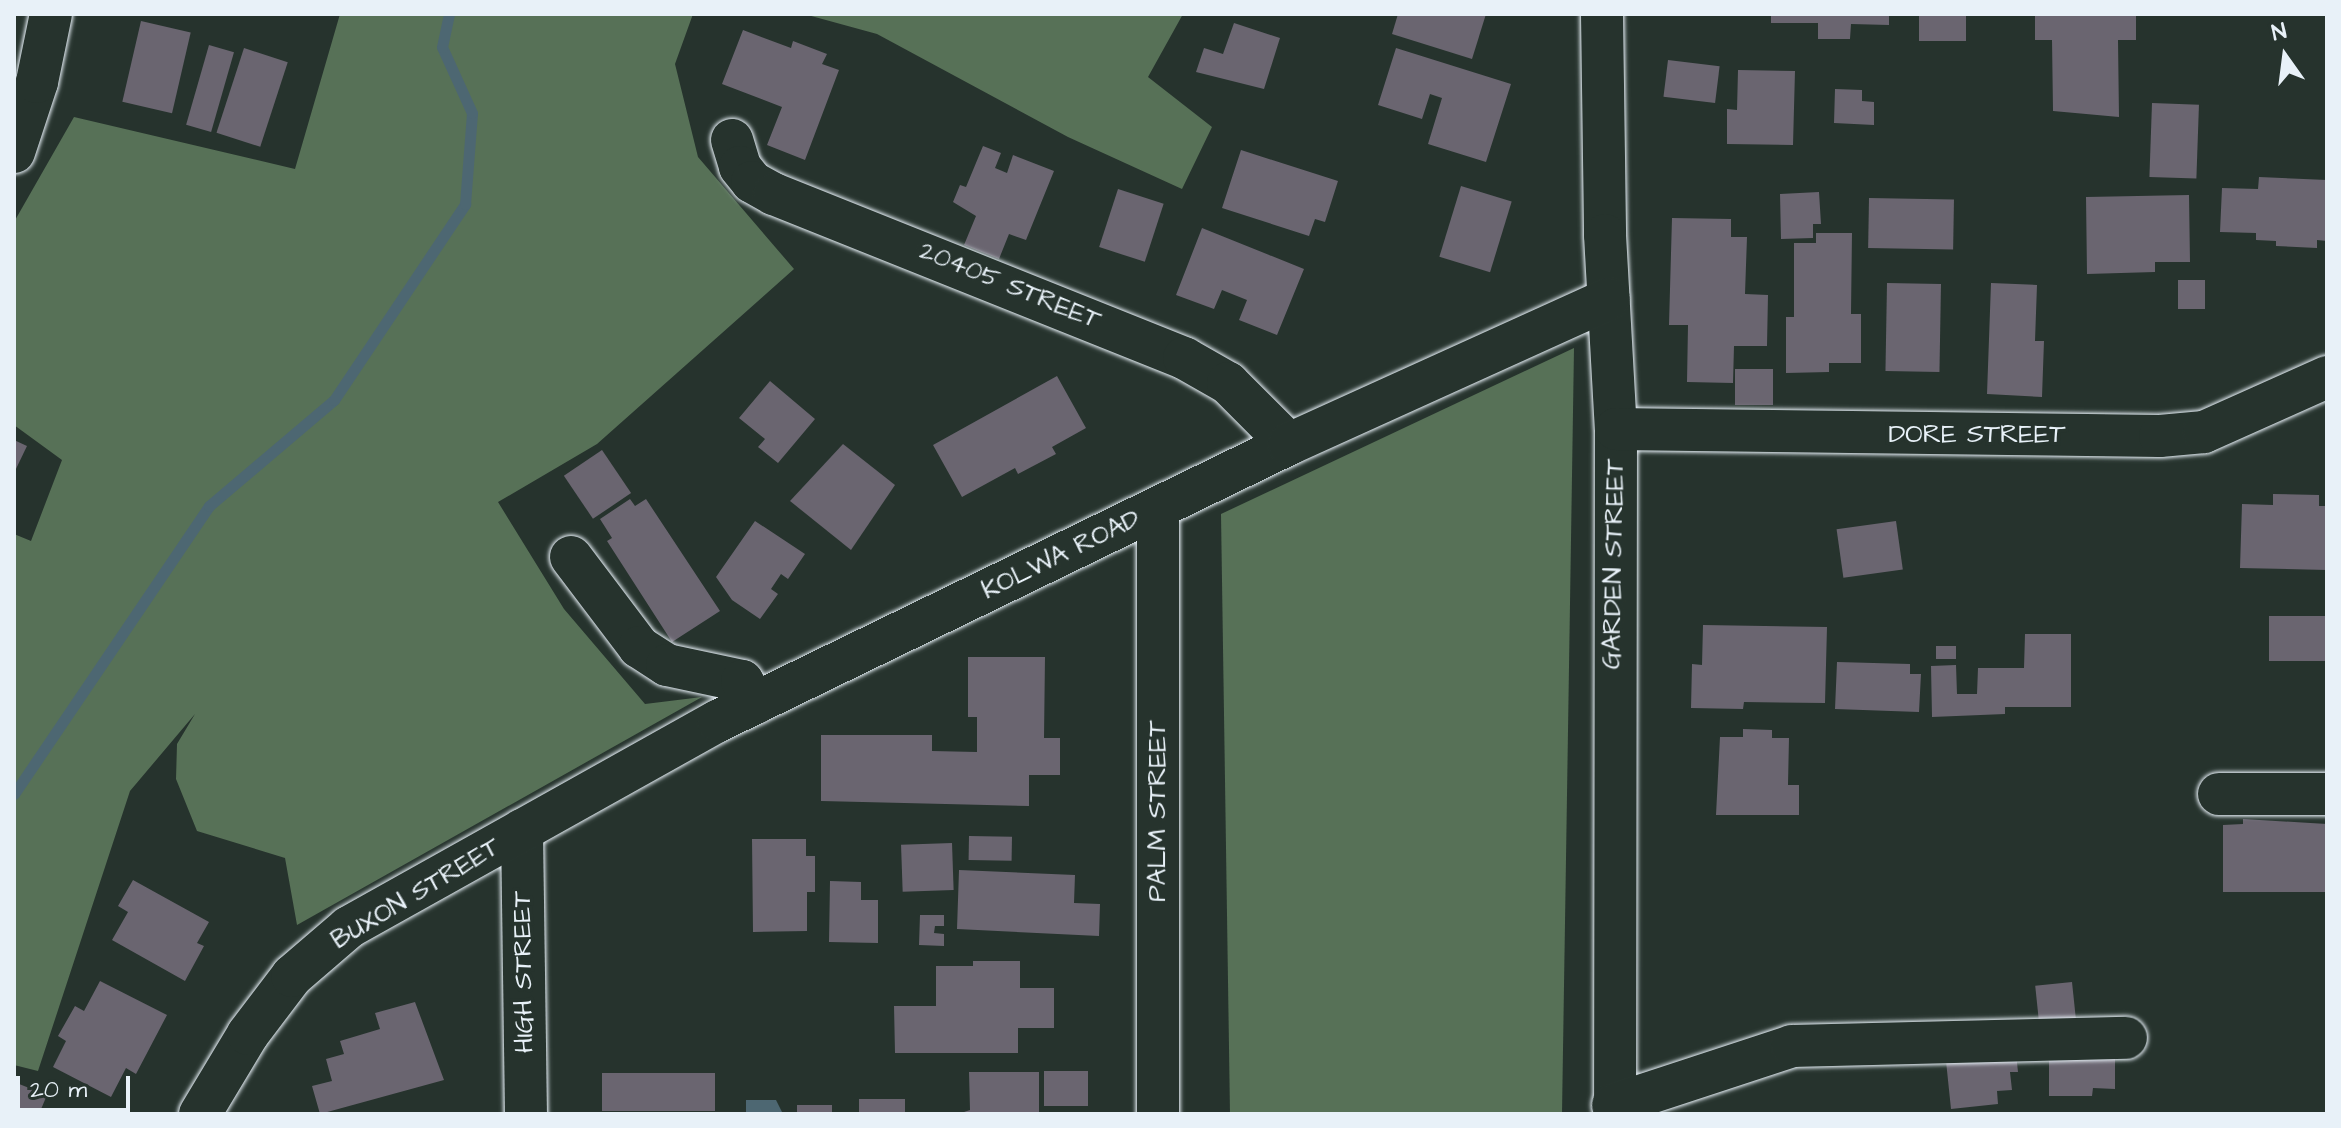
<!DOCTYPE html>
<style>
body{margin:0}
#map{position:relative;width:2341px;height:1128px;overflow:hidden;background:#26332d;font-family:"Architects Daughter",sans-serif}
div>[style]{position:absolute}
.green>*{inset:0;background:#577157}
.water>*{inset:0;background:#4d6772}
.stream>*{height:11px;margin:-5.5px;padding:0 5.5px;transform-origin:5.5px;border-radius:5.5px;background:#4d6772}
.building>*{inset:0;background:#6a6570;transform-origin:0 0}
.roads{filter:drop-shadow(0 0 2px #e8f1f8) drop-shadow(0 0 2px #e8f1f8)}
.minor>*{height:42px;margin:-21px;padding:0 21px;transform-origin:21px;border-radius:21px;background:#26332d}
span{translate:-50% -50%;white-space:nowrap;text-align:center;line-height:1.15;-webkit-text-stroke:7px #26332d;paint-order:stroke}
.street-label{font-size:26px;color:#e8f1f8}
.frame{position:absolute;inset:0;border:16px solid #e8f1f8;pointer-events:none}
.north{position:absolute;left:2245px;top:16px;width:80px;height:80px;-webkit-text-stroke:6px #26332d;paint-order:stroke;rotate:346deg;font-size:22px;font-weight:700;line-height:32px;text-align:center;color:#e8f1f8}
.north::after{content:'';display:block;margin:auto;width:28px;height:36px;background:#e8f1f8;clip-path:polygon(50% 0,100% 100%,50% 72%,0 100%)}
.scale{position:absolute;left:16px;top:1076px;width:114px;height:36px;box-sizing:border-box;border:4px solid #e8f1f8;border-top:0;padding-left:10px;font-size:24px;line-height:28px;white-space:nowrap;color:#e8f1f8;-webkit-text-stroke:6px #26332d;paint-order:stroke}
</style>
<div id="map">
<div class="green">
<div style="clip-path:polygon(340px 14px,693px 14px,675px 64px,698px 157px,794px 269px,597px 444px,498px 502px,564px 609px,645px 704px,702px 697px,297px 925px,285px 858px,197px 831px,176px 779px,177px 744px,195px 714px,130px 791px,38px 1071px,14px 1065px,14px 534px,31px 541px,62px 460px,14px 425px,14px 222px,74px 117px,295px 169px)"></div>
<div style="clip-path:polygon(804px 14px,1183px 14px,1148px 77px,1212px 127px,1182px 189px,1068px 137px,877px 34px)"></div>
<div style="clip-path:polygon(1574px 348px,1562px 1114px,1230px 1114px,1221px 514px)"></div>
</div>
<div class="water">
<div style="clip-path:polygon(746px 1100px,776px 1100px,783px 1114px,746px 1114px)"></div>
</div>
<div class="stream">
<div style="left:14px;top:794px;width:348px;rotate:-55.9deg"></div>
<div style="left:209px;top:506px;width:164px;rotate:-40.3deg"></div>
<div style="left:334px;top:400px;width:236px;rotate:-56.2deg"></div>
<div style="left:465px;top:204px;width:91px;rotate:-85.6deg"></div>
<div style="left:472px;top:113px;width:72px;rotate:-114.4deg"></div>
<div style="left:442px;top:47px;width:34px;rotate:-78deg"></div>
</div>
<div class="building">
<div style="clip-path:polygon(1398px 14px,1486px 14px,1472px 59px,1392px 34px)"></div>
<div style="clip-path:polygon(1771px 14px,1889px 14px,1889px 25px,1851px 24px,1850px 39px,1818px 39px,1818px 23px,1771px 23px)"></div>
<div style="left:1919px;top:14px;width:47px;height:27px"></div>
<div style="clip-path:polygon(2035px 14px,2136px 14px,2136px 40px,2118px 40px,2119px 117px,2053px 111px,2052px 40px,2035px 40px)"></div>
<div style="left:141px;top:21px;width:51px;height:83px;rotate:13deg"></div>
<div style="clip-path:polygon(1234px 23px,1280px 38px,1264px 89px,1196px 72px,1204px 48px,1223px 54px)"></div>
<div style="clip-path:polygon(743px 30px,791px 48px,793px 41px,827px 54px,822px 64px,839px 70px,805px 160px,767px 145px,782px 107px,722px 84px)"></div>
<div style="left:209px;top:45px;width:26px;height:83px;rotate:16deg"></div>
<div style="left:244px;top:48px;width:46px;height:89px;rotate:18deg"></div>
<div style="clip-path:polygon(1396px 48px,1511px 84px,1486px 162px,1428px 144px,1442px 98px,1430px 94px,1422px 119px,1378px 105px)"></div>
<div style="left:1668px;top:60px;width:52px;height:37px;rotate:7deg"></div>
<div style="clip-path:polygon(1738px 70px,1795px 71px,1793px 145px,1727px 144px,1727px 109px,1737px 110px)"></div>
<div style="clip-path:polygon(1835px 89px,1862px 90px,1862px 101px,1874px 102px,1874px 125px,1834px 123px)"></div>
<div style="left:2152px;top:103px;width:47px;height:74px;rotate:2deg"></div>
<div style="clip-path:polygon(983px 146px,1001px 153px,995px 168px,1007px 173px,1013px 155px,1054px 171px,1026px 240px,1009px 234px,999px 259px,964px 245px,976px 216px,953px 202px,960px 185px,966px 187px)"></div>
<div style="clip-path:polygon(1241px 150px,1338px 181px,1325px 222px,1315px 219px,1309px 236px,1222px 208px)"></div>
<div style="clip-path:polygon(2259px 177px,2327px 180px,2327px 241px,2317px 240px,2317px 248px,2276px 246px,2276px 241px,2256px 240px,2256px 233px,2220px 232px,2222px 188px,2258px 189px)"></div>
<div style="left:1461px;top:186px;width:53px;height:74px;rotate:17deg"></div>
<div style="left:1118px;top:189px;width:48px;height:61px;rotate:18deg"></div>
<div style="clip-path:polygon(1819px 192px,1821px 224px,1813px 224px,1813px 238px,1781px 239px,1780px 194px)"></div>
<div style="clip-path:polygon(2189px 195px,2190px 262px,2155px 262px,2155px 272px,2087px 274px,2086px 197px)"></div>
<div style="left:1869px;top:198px;width:85px;height:50px;rotate:1deg"></div>
<div style="clip-path:polygon(1672px 218px,1731px 219px,1731px 237px,1747px 237px,1745px 294px,1768px 295px,1767px 346px,1734px 346px,1733px 383px,1687px 382px,1688px 325px,1669px 325px)"></div>
<div style="clip-path:polygon(1202px 228px,1304px 269px,1277px 335px,1239px 320px,1247px 300px,1222px 290px,1214px 309px,1176px 295px)"></div>
<div style="clip-path:polygon(1816px 233px,1852px 233px,1851px 314px,1861px 314px,1861px 363px,1829px 363px,1829px 372px,1786px 373px,1786px 317px,1794px 317px,1794px 243px,1816px 243px)"></div>
<div style="left:2178px;top:280px;width:27px;height:29px"></div>
<div style="left:1887px;top:283px;width:54px;height:88px;rotate:1deg"></div>
<div style="clip-path:polygon(1991px 283px,2037px 285px,2035px 341px,2044px 341px,2042px 397px,1987px 394px)"></div>
<div style="left:1735px;top:369px;width:38px;height:36px"></div>
<div style="clip-path:polygon(1057px 376px,1086px 428px,1052px 447px,1056px 454px,1018px 474px,1015px 468px,962px 497px,933px 445px)"></div>
<div style="clip-path:polygon(770px 381px,815px 419px,778px 463px,758px 447px,765px 439px,739px 418px)"></div>
<div style="clip-path:polygon(14px 440px,27px 446px,14px 473px)"></div>
<div style="clip-path:polygon(843px 444px,895px 485px,851px 550px,790px 501px)"></div>
<div style="left:602px;top:450px;width:52px;height:46px;rotate:56deg"></div>
<div style="clip-path:polygon(2273px 494px,2319px 495px,2319px 506px,2327px 506px,2327px 570px,2240px 568px,2242px 504px,2273px 505px)"></div>
<div style="clip-path:polygon(630px 499px,635px 506px,646px 499px,720px 611px,672px 642px,607px 541px,612px 538px,600px 519px)"></div>
<div style="clip-path:polygon(755px 521px,805px 554px,788px 579px,781px 574px,771px 589px,778px 594px,760px 619px,732px 600px,716px 577px)"></div>
<div style="left:1896px;top:521px;width:49px;height:60px;rotate:82deg"></div>
<div style="left:2327px;top:616px;width:45px;height:58px;rotate:90deg"></div>
<div style="clip-path:polygon(1703px 625px,1827px 627px,1825px 703px,1744px 702px,1743px 709px,1691px 708px,1692px 664px,1702px 665px)"></div>
<div style="clip-path:polygon(2025px 634px,2071px 634px,2071px 707px,2005px 707px,2005px 714px,1932px 717px,1931px 666px,1956px 665px,1957px 694px,1977px 694px,1978px 668px,2024px 668px)"></div>
<div style="left:1956px;top:646px;width:13px;height:20px;rotate:90deg"></div>
<div style="clip-path:polygon(968px 657px,1045px 657px,1044px 738px,1060px 738px,1060px 775px,1029px 775px,1029px 806px,821px 801px,821px 735px,932px 735px,932px 751px,977px 752px,977px 717px,968px 717px)"></div>
<div style="clip-path:polygon(1837px 662px,1910px 664px,1910px 674px,1921px 674px,1919px 712px,1835px 709px)"></div>
<div style="clip-path:polygon(1743px 729px,1772px 730px,1772px 738px,1789px 738px,1788px 785px,1799px 785px,1799px 815px,1716px 815px,1720px 737px,1743px 737px)"></div>
<div style="clip-path:polygon(2243px 819px,2327px 824px,2327px 892px,2223px 892px,2223px 825px,2243px 824px)"></div>
<div style="left:969px;top:836px;width:43px;height:24px;rotate:1deg"></div>
<div style="clip-path:polygon(752px 839px,806px 839px,806px 856px,815px 856px,815px 892px,807px 892px,807px 931px,753px 932px)"></div>
<div style="left:952px;top:843px;width:47px;height:51px;rotate:88deg"></div>
<div style="clip-path:polygon(959px 870px,1075px 875px,1074px 903px,1100px 904px,1099px 936px,957px 929px)"></div>
<div style="clip-path:polygon(133px 880px,209px 922px,197px 943px,204px 946px,185px 981px,112px 940px,128px 912px,118px 906px)"></div>
<div style="clip-path:polygon(830px 881px,861px 882px,861px 900px,878px 900px,878px 943px,829px 942px)"></div>
<div style="clip-path:polygon(920px 915px,944px 915px,944px 926px,935px 926px,934px 933px,944px 934px,944px 946px,919px 945px)"></div>
<div style="clip-path:polygon(973px 961px,1020px 961px,1020px 988px,1054px 988px,1054px 1028px,1018px 1028px,1018px 1053px,895px 1053px,894px 1006px,936px 1006px,936px 966px,973px 966px)"></div>
<div style="clip-path:polygon(100px 981px,167px 1015px,136px 1074px,126px 1068px,111px 1097px,53px 1067px,66px 1041px,58px 1036px,75px 1006px,84px 1011px)"></div>
<div style="left:2072px;top:982px;width:38px;height:37px;rotate:84deg"></div>
<div style="clip-path:polygon(415px 1002px,444px 1080px,320px 1114px,312px 1086px,332px 1081px,326px 1059px,344px 1054px,340px 1041px,380px 1029px,375px 1013px)"></div>
<div style="clip-path:polygon(2049px 1047px,2115px 1047px,2115px 1089px,2093px 1088px,2092px 1096px,2049px 1096px)"></div>
<div style="clip-path:polygon(2016px 1053px,2018px 1072px,2010px 1072px,2012px 1090px,1997px 1091px,1998px 1104px,1951px 1109px,1946px 1061px)"></div>
<div style="left:1044px;top:1071px;width:44px;height:35px"></div>
<div style="clip-path:polygon(969px 1072px,1039px 1072px,1039px 1114px,958px 1114px,970px 1110px)"></div>
<div style="left:715px;top:1073px;width:38px;height:113px;rotate:90deg"></div>
<div style="clip-path:polygon(14px 1082px,47px 1095px,39px 1114px,14px 1114px)"></div>
<div style="left:859px;top:1099px;width:46px;height:15px"></div>
<div style="left:797px;top:1105px;width:35px;height:9px"></div>
</div>
<div class="roads">
<div class="minor">
<div style="left:1602px;top:14px;width:221px;rotate:89.2deg"></div>
<div style="left:1605px;top:235px;width:194px;rotate:86.8deg"></div>
<div style="left:1616px;top:429px;width:685px;rotate:90.08deg"></div>
<div style="left:732px;top:140px;width:28px;rotate:73deg"></div>
<div style="left:740px;top:167px;width:19px;rotate:51deg"></div>
<div style="left:752px;top:182px;width:25px;rotate:29deg"></div>
<div style="left:774px;top:194px;width:442px;rotate:21.8deg"></div>
<div style="left:1184px;top:358px;width:51px;rotate:29.6deg"></div>
<div style="left:1228px;top:383px;width:86px;rotate:45deg"></div>
<div style="left:14px;top:152px;width:74px;rotate:-71.8deg"></div>
<div style="left:37px;top:82px;width:69px;rotate:-78.4deg"></div>
<div style="left:1616px;top:429px;width:544px;rotate:0.74deg"></div>
<div style="left:2160px;top:436px;width:44px;rotate:-5.2deg"></div>
<div style="left:2204px;top:432px;width:135px;rotate:-24.1deg"></div>
<div style="left:571px;top:557px;width:113px;rotate:52.9deg"></div>
<div style="left:639px;top:647px;width:33px;rotate:33deg"></div>
<div style="left:667px;top:665px;width:77px;rotate:12deg"></div>
<div style="left:742px;top:681px;width:26px;rotate:58deg"></div>
<div style="left:2219px;top:794px;width:108px"></div>
<div style="left:522px;top:830px;width:284px;rotate:89.2deg"></div>
<div style="left:1613px;top:1105px;width:188px;rotate:-18.2deg"></div>
<div style="left:1792px;top:1046px;width:334px;rotate:-1.4deg"></div>
<div style="left:200px;top:1114px;width:93px;rotate:-59deg"></div>
<div style="left:248px;top:1034px;width:73px;rotate:-52.8deg"></div>
<div style="left:292px;top:976px;width:75px;rotate:-40.7deg"></div>
<div style="left:349px;top:927px;width:423px;rotate:-29.2deg"></div>
<div style="left:718px;top:721px;width:635px;rotate:-25.88deg"></div>
<div style="left:1289px;top:444px;width:351px;rotate:-24.4deg"></div>
<div style="left:1158px;top:1114px;width:606px;rotate:-90deg"></div>
</div>
</div>
<div class="street-label">
<span style="left:1010px;top:286px;rotate:22deg">20405 STREET</span>
<span style="left:1977px;top:435px">DORE STREET</span>
<span style="left:1061px;top:555px;rotate:-26deg">KOLWA ROAD</span>
<span style="left:1614px;top:564px;rotate:-89deg">GARDEN STREET</span>
<span style="left:1158px;top:811px;rotate:-90deg">PALM STREET</span>
<span style="left:416px;top:894px;rotate:-31deg">BUXON STREET</span>
<span style="left:524px;top:972px;rotate:-91deg">HIGH STREET</span>
</div>
<div class="frame"></div>
<div class="north">N</div>
<div class="scale">20 m</div>
</div>
